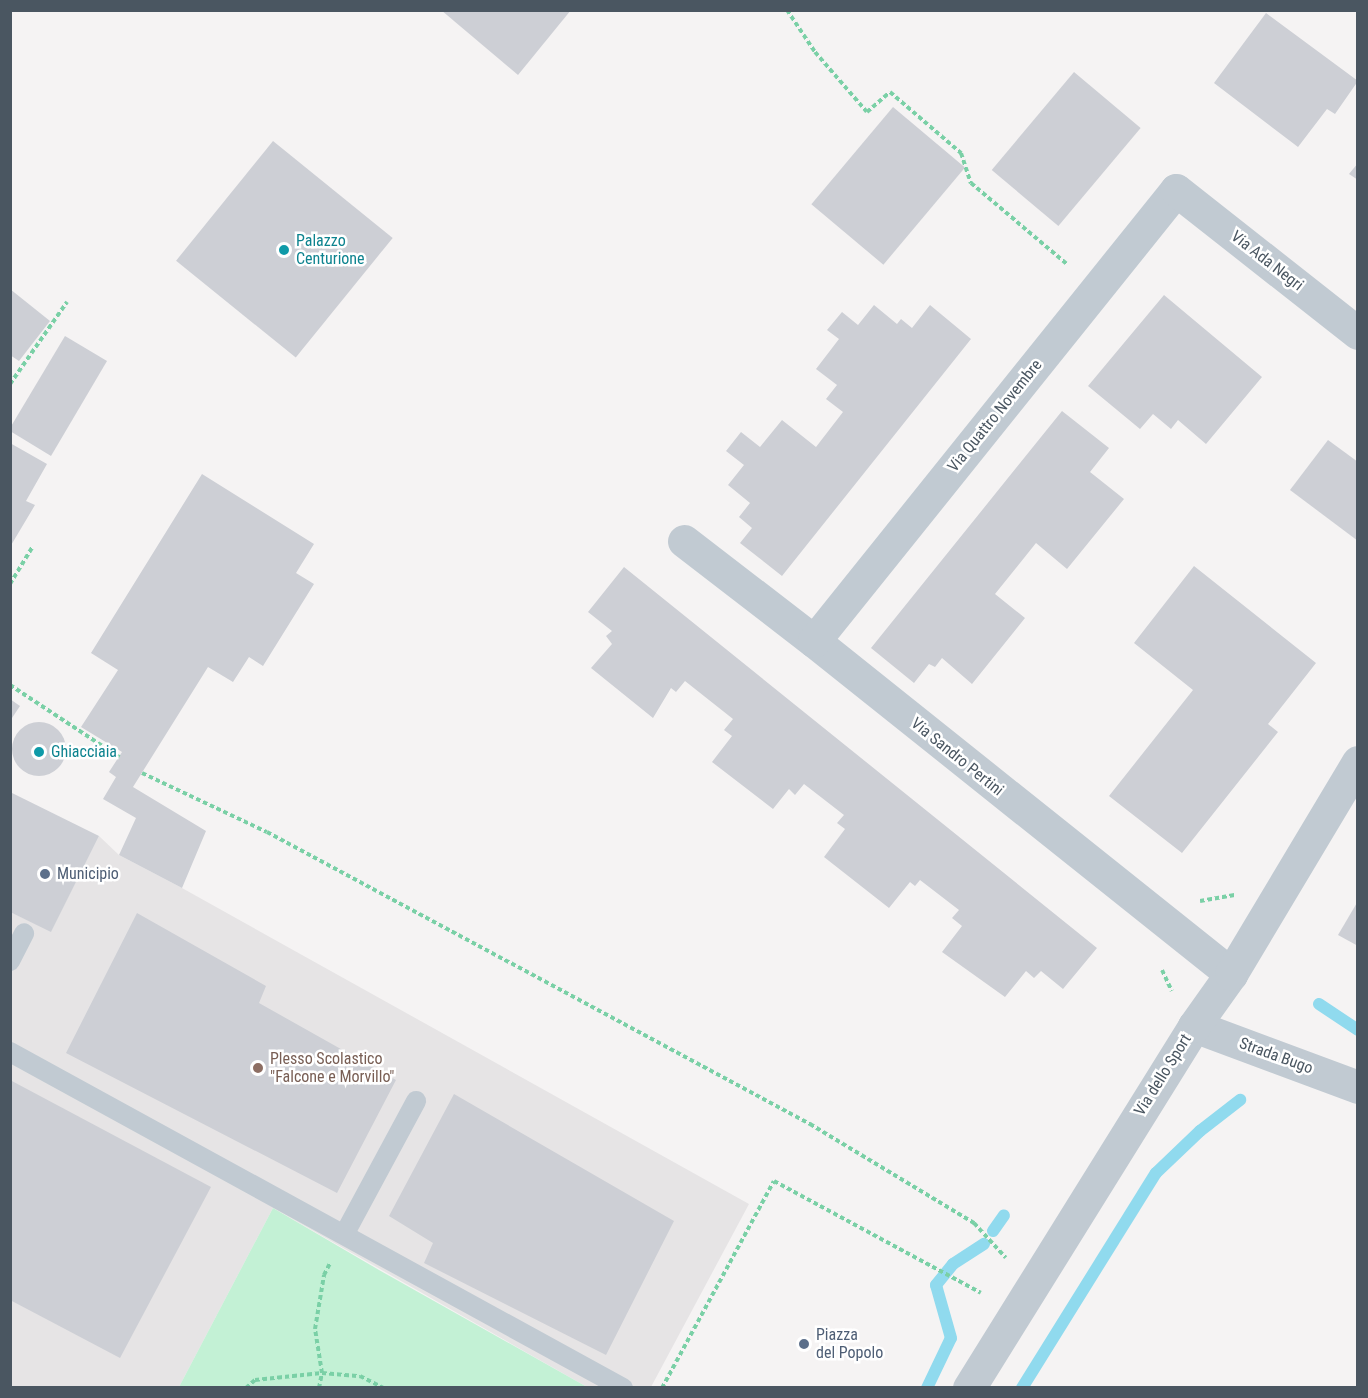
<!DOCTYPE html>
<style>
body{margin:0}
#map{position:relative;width:1368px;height:1398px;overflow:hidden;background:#f5f3f3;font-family:"Roboto Condensed",sans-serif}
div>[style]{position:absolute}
.education>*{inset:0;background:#e6e4e5}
.green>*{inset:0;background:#c3f1d5}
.stream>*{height:12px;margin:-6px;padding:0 6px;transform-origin:6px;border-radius:6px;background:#90daee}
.building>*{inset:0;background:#cdcfd5;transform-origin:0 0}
.round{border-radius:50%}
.path>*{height:4px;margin-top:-2px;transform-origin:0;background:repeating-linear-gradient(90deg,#7ad0a6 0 4.5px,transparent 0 7.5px)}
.service>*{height:20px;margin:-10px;padding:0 10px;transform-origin:10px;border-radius:10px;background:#c1cad2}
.minor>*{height:33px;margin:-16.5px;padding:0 16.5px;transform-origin:16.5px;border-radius:16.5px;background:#c1cad2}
.tertiary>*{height:33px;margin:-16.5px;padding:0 16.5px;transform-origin:16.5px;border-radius:16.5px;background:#c1cad2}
.dots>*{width:16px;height:16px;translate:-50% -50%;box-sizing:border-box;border:3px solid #fff;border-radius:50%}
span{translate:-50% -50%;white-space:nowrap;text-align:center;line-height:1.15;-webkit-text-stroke:5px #fff;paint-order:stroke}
.culture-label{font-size:16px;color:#0d838f}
.left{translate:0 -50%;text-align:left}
.street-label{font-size:16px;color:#4a5661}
.service-label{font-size:16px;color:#4e5e75}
.education-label{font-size:16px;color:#785e54}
.frame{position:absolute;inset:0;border:12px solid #4a5661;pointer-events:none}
</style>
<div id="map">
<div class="education">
<div style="clip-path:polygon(99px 836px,119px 855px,182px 888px,749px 1204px,651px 1387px,587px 1387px,273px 1208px,179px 1387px,11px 1387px,10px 912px,51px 931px)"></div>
</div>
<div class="green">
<div style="clip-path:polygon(273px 1208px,379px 1270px,587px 1387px,179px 1387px)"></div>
</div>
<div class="stream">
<div style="left:1319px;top:1004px;width:47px;rotate:33.7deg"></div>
<div style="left:993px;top:1231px;width:19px;rotate:-55deg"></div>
<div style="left:927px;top:1388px;width:55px;rotate:-64.4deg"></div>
<div style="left:951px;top:1338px;width:55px;rotate:-105.8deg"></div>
<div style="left:936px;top:1285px;width:27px;rotate:-51deg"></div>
<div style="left:953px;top:1264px;width:37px;rotate:-33deg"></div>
<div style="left:1022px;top:1388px;width:253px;rotate:-58.1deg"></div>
<div style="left:1156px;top:1173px;width:61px;rotate:-43.7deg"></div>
<div style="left:1200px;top:1131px;width:51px;rotate:-37.8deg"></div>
</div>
<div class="building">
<div style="clip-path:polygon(441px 10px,571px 10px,518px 75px)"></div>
<div style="clip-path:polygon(1266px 13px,1358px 81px,1335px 114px,1327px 109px,1298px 147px,1214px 83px)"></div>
<div style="left:1074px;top:72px;width:87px;height:128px;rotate:40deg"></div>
<div style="left:893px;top:107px;width:94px;height:127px;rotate:40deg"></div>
<div style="left:273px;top:141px;width:154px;height:154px;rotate:39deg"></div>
<div style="clip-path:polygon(1358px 163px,1358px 180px,1349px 174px)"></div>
<div style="clip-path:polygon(10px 289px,50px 321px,19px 361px,10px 355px)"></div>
<div style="clip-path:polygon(1164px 295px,1262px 377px,1206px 444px,1178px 420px,1171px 429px,1153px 414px,1140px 429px,1088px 386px)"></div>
<div style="clip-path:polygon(874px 305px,897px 324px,901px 319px,912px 328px,930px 305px,971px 339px,782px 576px,740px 543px,752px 528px,739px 517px,750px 503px,728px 485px,744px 465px,726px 451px,741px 432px,760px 447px,782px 420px,816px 447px,843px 412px,826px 399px,837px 385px,816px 369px,839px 339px,827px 330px,842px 312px,858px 325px)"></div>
<div style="clip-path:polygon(65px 336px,107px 361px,51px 456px,10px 431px,10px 428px)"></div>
<div style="clip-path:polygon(1062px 411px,1109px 448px,1090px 472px,1124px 499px,1067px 569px,1036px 543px,995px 594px,1025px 618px,972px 684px,942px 658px,935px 667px,929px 664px,914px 683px,871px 648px)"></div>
<div style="clip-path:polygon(1328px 440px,1358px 462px,1358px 541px,1290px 490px)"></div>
<div style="clip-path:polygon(10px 443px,47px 464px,26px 501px,35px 505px,10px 547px)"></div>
<div style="clip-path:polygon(202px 474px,314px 544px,296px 573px,314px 584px,263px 666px,249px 657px,233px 682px,208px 667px,133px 787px,206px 831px,182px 888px,119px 855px,136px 818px,103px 799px,116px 777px,109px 772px,122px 752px,81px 727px,118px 670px,91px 653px)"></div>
<div style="clip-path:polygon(1194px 566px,1316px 663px,1268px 724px,1278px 732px,1182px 853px,1109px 796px,1193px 690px,1134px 643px)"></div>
<div style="clip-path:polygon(624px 567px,1097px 948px,1063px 989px,1041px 971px,1034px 978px,1026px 971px,1005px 997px,942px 952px,962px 926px,952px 918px,959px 910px,920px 880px,915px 886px,910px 882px,889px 908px,824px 857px,845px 829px,837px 823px,844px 815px,804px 784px,795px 795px,789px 789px,773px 809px,712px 762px,732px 736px,724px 730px,733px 719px,685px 681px,676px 692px,671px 688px,653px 718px,591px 668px,612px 644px,606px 636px,612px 631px,588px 612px)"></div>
<div style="clip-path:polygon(10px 699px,20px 706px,10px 721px)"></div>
<div class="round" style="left:12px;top:722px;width:54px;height:54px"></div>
<div style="clip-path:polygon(10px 792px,99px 836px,51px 932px,10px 912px)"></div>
<div style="clip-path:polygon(1358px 901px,1358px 946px,1338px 935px)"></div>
<div style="clip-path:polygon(137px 913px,266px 986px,259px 1003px,396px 1080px,337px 1193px,66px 1053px)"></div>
<div style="clip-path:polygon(10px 1080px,211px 1187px,120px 1358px,10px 1300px)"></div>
<div style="clip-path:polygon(454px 1094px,674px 1221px,606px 1355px,424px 1263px,433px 1243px,389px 1216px)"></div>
</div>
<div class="path">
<div style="left:787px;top:10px;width:50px;rotate:56.3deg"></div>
<div style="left:815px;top:52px;width:79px;rotate:49.1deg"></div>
<div style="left:867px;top:112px;width:30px;rotate:-41deg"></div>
<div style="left:890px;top:92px;width:94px;rotate:40.7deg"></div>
<div style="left:961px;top:153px;width:32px;rotate:72deg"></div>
<div style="left:971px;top:183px;width:127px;rotate:40.2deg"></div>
<div style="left:10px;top:384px;width:100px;rotate:-55.2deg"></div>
<div style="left:10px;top:584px;width:44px;rotate:-58.8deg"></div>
<div style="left:10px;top:685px;width:131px;rotate:33.4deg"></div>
<div style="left:142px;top:773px;width:138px;rotate:25.3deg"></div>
<div style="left:267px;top:832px;width:617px;rotate:28.27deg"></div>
<div style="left:810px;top:1124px;width:192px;rotate:31.1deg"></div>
<div style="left:974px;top:1223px;width:47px;rotate:47.6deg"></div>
<div style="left:1200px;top:901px;width:35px;rotate:-10deg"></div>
<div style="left:1162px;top:970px;width:23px;rotate:65deg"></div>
<div style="left:246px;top:1388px;width:12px;rotate:-42deg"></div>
<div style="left:255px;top:1380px;width:67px;rotate:-6deg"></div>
<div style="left:322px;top:1373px;width:38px;rotate:5deg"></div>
<div style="left:360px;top:1376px;width:27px;rotate:27deg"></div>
<div style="left:319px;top:1388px;width:15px;rotate:-79deg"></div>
<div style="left:322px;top:1373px;width:45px;rotate:-99deg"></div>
<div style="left:315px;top:1329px;width:55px;rotate:-80.5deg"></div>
<div style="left:324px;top:1275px;width:13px;rotate:-63deg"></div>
<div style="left:662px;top:1388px;width:235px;rotate:-61.6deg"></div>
<div style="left:774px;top:1181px;width:235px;rotate:28.4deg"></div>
</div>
<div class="service">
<div style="left:10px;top:961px;width:31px;rotate:-63deg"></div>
<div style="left:10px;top:1052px;width:699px;rotate:28.73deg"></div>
<div style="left:345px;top:1233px;width:150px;rotate:-61.7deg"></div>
</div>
<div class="minor">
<div style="left:684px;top:541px;width:164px;rotate:37.6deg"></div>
<div style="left:814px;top:641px;width:534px;rotate:38.61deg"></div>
<div style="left:814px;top:641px;width:578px;rotate:-51.25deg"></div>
<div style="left:1176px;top:190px;width:231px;rotate:38.2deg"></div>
<div style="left:1194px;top:1026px;width:175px;rotate:20.4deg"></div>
</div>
<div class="tertiary">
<div style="left:969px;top:1388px;width:426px;rotate:-58.1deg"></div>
<div style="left:1194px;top:1026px;width:64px;rotate:-54.6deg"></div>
<div style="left:1231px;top:974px;width:247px;rotate:-59.1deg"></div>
</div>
<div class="dots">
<div style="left:284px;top:250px;background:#0f9aa8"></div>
<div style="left:39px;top:752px;background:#0f9aa8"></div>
<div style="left:45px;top:874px;background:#5c6f8a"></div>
<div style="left:258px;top:1068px;background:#8d6e63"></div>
<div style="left:804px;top:1344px;background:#5c6f8a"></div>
</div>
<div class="culture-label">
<span class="left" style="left:296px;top:250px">Palazzo<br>Centurione</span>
<span class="left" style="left:51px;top:752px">Ghiacciaia</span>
</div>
<div class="street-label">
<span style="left:1267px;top:261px;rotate:38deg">Via Ada Negri</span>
<span style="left:995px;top:416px;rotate:-51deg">Via Quattro Novembre</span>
<span style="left:957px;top:757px;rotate:39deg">Via Sandro Pertini</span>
<span style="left:1276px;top:1056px;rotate:20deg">Strada Bugo</span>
<span style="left:1163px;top:1075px;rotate:-58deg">Via dello Sport</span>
</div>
<div class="service-label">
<span class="left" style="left:57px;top:874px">Municipio</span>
<span class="left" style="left:816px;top:1344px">Piazza<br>del Popolo</span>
</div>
<div class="education-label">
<span class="left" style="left:270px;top:1068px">Plesso Scolastico<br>"Falcone e Morvillo"</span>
</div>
<div class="frame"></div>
</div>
